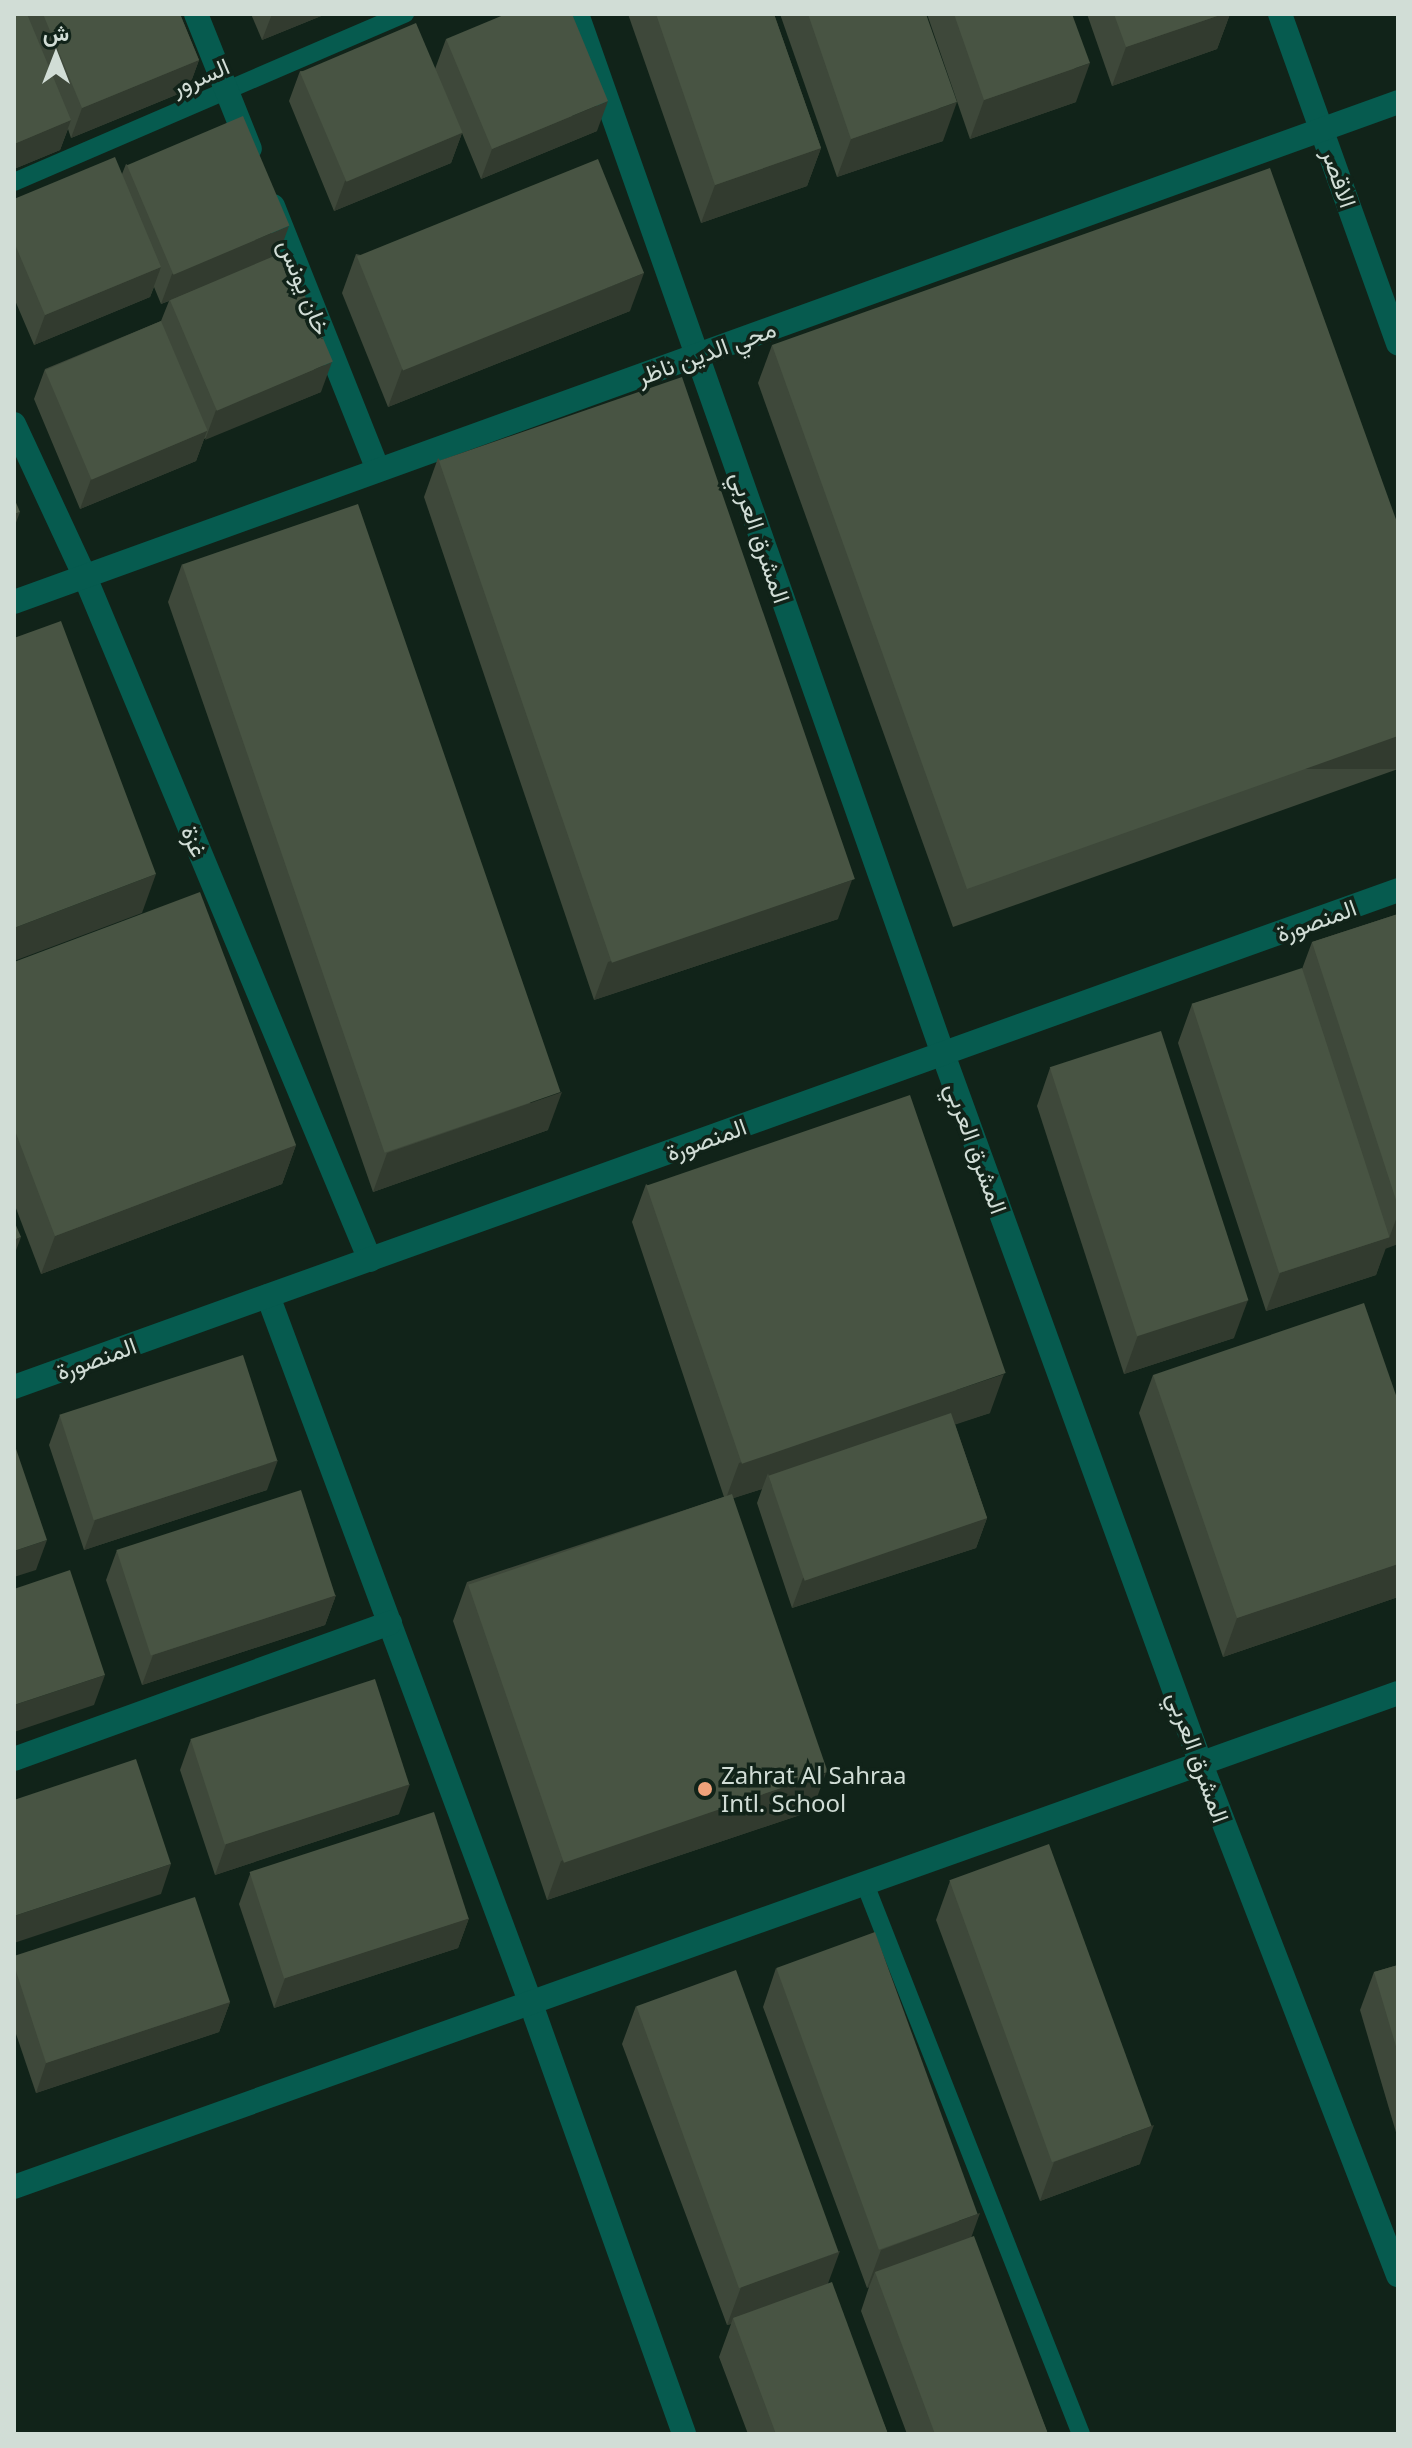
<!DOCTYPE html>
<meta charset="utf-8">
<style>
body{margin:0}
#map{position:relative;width:1412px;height:2448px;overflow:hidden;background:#112319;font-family:"Noto Sans",Vazirmatn,sans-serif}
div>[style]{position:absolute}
.service>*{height:18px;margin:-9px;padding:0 9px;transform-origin:9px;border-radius:9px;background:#065b4f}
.minor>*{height:24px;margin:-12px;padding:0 12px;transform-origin:12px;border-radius:12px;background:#065b4f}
.wall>*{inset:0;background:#3e483a}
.shaded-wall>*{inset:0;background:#323b2f;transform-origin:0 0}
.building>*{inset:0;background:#485443;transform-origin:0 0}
.dots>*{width:22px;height:22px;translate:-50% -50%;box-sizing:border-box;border:4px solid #112319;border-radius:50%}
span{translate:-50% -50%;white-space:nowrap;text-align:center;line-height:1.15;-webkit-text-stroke:7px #112319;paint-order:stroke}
.street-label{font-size:24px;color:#d1ddd6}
.poi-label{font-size:24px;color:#d1ddd6}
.left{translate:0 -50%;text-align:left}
.frame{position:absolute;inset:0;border:16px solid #d1ddd6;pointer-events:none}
.north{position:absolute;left:16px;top:16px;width:80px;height:80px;-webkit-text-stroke:6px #112319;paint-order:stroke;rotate:0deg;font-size:22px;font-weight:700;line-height:32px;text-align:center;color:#d1ddd6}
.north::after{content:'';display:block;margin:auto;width:28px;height:36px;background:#d1ddd6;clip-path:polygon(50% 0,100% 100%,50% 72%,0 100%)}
</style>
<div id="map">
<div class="service">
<div style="left:14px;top:182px;width:426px;rotate:-23.3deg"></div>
<div style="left:865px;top:1884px;width:591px;rotate:68.56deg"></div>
</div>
<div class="minor">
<div style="left:196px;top:14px;width:145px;rotate:68.2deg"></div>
<div style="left:577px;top:14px;width:1103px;rotate:70.61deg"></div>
<div style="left:943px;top:1054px;width:755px;rotate:70.03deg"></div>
<div style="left:1201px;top:1764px;width:548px;rotate:68.92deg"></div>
<div style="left:1280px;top:14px;width:350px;rotate:70.3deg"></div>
<div style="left:273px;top:206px;width:284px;rotate:68.3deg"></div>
<div style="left:14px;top:424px;width:169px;rotate:65.1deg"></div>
<div style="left:85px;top:577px;width:740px;rotate:67.35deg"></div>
<div style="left:14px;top:602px;width:1472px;rotate:-19.86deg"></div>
<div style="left:268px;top:1296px;width:755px;rotate:69.62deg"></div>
<div style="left:531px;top:2004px;width:456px;rotate:70.4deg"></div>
<div style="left:14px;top:1387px;width:1471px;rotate:-19.75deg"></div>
<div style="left:14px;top:1759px;width:400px;rotate:-19.9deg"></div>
<div style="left:14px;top:2187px;width:1470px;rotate:-19.64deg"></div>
</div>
<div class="wall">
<div style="clip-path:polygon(16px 14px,180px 14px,199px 60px,188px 90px,71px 138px,68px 129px,60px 150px,14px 169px,14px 15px)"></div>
<div style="clip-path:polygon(251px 14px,326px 14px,262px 40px)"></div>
<div style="clip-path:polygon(628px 14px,774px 14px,821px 148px,807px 186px,701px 223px)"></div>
<div style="clip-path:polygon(780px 14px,926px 14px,943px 141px,837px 177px)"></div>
<div style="clip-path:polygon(927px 14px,1072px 14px,1076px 102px,970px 139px)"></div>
<div style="clip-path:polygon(1087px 14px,1230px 14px,1217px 49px,1112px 86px)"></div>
<div style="clip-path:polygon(446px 39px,597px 131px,481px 179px,462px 133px,451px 163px,334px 211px,289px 101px,300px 71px,435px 69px)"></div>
<div style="clip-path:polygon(126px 164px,278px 254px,321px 392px,204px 439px,196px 461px,80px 509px,34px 399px,45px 369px,161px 321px,169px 301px,161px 304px,154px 287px,150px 297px,34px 345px,14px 298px,14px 199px,122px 174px)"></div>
<div style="clip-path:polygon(356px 254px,630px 311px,388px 407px,342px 293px)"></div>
<div style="clip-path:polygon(772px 345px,1398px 525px,1398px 769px,953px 927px,758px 383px)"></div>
<div style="clip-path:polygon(438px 458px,838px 919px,594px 1000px,424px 497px)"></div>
<div style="clip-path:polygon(182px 564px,548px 1130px,373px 1192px,168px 602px)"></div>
<div style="clip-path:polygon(1398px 914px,1398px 1244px,1385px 1248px,1376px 1275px,1266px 1311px,1178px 1043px,1192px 1004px,1302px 969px,1312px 942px)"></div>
<div style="clip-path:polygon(14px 962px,296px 1145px,282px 1184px,41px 1274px,14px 1203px)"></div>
<div style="clip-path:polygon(1050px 1068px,1234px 1338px,1124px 1374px,1037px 1106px)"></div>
<div style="clip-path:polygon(646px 1184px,990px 1413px,955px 1424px,987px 1518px,976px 1548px,792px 1608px,757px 1503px,762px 1489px,733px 1498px,812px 1811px,547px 1900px,453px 1621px,467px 1582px,724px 1497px,632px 1222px)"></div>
<div style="clip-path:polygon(1153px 1375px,1398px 1401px,1398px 1597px,1223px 1657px,1139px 1413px)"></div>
<div style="clip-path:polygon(60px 1415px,267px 1490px,84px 1550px,49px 1445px)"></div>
<div style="clip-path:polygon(117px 1550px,336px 1595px,325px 1625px,142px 1685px,106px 1580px)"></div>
<div style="clip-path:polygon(191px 1739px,399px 1814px,215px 1875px,180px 1770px)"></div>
<div style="clip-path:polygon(250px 1874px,469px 1918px,458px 1948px,274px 2008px,239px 1904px)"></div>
<div style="clip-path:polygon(950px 1881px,1140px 2164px,1040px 2201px,936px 1920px)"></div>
<div style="clip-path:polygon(14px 1956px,230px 2002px,219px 2032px,36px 2093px,14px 2028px)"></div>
<div style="clip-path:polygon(1398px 1965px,1398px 2139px,1360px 2010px,1374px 1972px)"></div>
<div style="clip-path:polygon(776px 1968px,971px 2237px,1048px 2434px,907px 2434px,861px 2311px,869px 2287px,867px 2288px,763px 2007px)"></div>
<div style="clip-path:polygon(636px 2006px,828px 2283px,888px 2434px,748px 2434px,719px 2357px,731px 2324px,727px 2325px,622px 2044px)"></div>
</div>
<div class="shaded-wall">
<div style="clip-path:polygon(272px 14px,326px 14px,262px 40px)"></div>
<div style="clip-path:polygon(1223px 14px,1230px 14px,1217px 49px,1112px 86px,1126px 47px)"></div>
<div style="clip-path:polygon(199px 60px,188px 90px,71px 138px,82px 108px)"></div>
<div style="clip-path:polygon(1090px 63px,1076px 102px,970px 139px,984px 100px)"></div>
<div style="clip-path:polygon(608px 101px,597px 131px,481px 179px,492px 149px)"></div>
<div style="clip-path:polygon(957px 102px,943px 141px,837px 177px,851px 139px)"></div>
<div style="clip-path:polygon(71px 120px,60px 150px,14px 169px,14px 144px)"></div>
<div style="clip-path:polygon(462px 133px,451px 163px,334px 211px,345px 181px)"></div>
<div style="clip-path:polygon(821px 148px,807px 186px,701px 223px,715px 185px)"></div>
<div style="clip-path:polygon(289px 226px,278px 256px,161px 304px,172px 274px)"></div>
<div style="clip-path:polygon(161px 267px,150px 297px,34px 345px,45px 315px)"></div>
<div style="clip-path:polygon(644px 273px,630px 311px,388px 407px,402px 369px)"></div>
<div style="clip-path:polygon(332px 362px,321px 392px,205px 440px,216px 410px)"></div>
<div style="clip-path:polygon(207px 431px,196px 461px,80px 509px,91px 479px)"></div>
<div style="clip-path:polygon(20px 512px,14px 528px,14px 514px)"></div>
<div style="left:1398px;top:736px;width:33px;height:457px;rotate:90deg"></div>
<div style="clip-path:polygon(156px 874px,142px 913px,14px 961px,14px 928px)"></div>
<div style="clip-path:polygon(852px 880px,838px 919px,594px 1000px,608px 962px)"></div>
<div style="clip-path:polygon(562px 1092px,548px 1130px,373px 1192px,387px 1153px)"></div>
<div style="clip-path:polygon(296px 1145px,282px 1184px,41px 1274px,55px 1236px)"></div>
<div style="clip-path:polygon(1398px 1214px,1398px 1244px,1385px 1249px)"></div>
<div style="clip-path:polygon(21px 1237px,14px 1256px,14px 1240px)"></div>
<div style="clip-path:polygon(1390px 1237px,1376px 1275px,1266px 1311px,1280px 1273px)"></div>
<div style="clip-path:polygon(1248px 1300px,1234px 1338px,1124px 1374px,1138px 1335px)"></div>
<div style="clip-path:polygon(1004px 1374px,990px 1413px,772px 1486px,768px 1473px,762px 1489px,725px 1501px,739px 1463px)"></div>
<div style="clip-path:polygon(278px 1460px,267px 1490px,84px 1550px,95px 1520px)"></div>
<div style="clip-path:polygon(987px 1518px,976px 1548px,792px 1608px,803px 1578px)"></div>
<div style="clip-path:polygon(47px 1540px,36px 1570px,14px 1577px,14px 1551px)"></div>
<div style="clip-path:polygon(1398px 1564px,1398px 1597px,1223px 1657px,1237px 1618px)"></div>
<div style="clip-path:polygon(336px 1595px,325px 1625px,142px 1685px,153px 1655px)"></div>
<div style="clip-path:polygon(105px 1675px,94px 1705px,14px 1732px,14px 1705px)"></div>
<div style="clip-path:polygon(826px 1773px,812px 1811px,547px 1900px,561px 1861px)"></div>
<div style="clip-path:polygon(410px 1784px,399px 1814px,215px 1875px,226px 1844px)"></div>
<div style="clip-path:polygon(171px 1864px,161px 1894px,14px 1943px,14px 1916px)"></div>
<div style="clip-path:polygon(469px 1918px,458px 1948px,274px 2008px,285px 1978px)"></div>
<div style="clip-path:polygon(230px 2002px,219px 2032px,36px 2093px,46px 2063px)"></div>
<div style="clip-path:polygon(1154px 2125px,1140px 2164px,1040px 2201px,1054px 2162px)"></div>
<div style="clip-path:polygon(980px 2213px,966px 2252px,875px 2272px,869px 2287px,867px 2288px,881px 2250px)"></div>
<div style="clip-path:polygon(840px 2251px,826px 2289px,733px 2318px,731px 2324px,727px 2325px,741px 2287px)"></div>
</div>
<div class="building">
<div style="clip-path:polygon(16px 14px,27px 14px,71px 120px,14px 144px,14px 15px)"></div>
<div style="clip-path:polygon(43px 14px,180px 14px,199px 60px,82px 108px)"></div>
<div style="clip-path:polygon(506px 14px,572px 14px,608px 101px,492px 149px,446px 39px)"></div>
<div style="clip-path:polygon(656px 14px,774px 14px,821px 148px,715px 185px)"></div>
<div style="clip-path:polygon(808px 14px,926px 14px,957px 102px,851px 139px)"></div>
<div style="clip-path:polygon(954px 14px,1072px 14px,1090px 63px,984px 100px)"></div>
<div style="clip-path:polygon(1114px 14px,1223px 14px,1126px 47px)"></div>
<div style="left:416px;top:23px;width:119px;height:126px;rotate:67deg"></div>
<div style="left:243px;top:116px;width:119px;height:126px;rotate:67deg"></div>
<div style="clip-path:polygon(115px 157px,161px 267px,45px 315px,14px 242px,14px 199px)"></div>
<div style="left:598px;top:159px;width:123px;height:260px;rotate:68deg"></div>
<div style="clip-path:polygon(1270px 168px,1398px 525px,1398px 736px,967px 889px,772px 345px)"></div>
<div style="left:286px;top:251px;width:120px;height:126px;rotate:67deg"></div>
<div style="left:161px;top:321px;width:119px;height:126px;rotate:67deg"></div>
<div style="left:682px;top:377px;width:531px;height:257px;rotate:71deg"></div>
<div style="clip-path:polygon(14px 498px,20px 512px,14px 514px)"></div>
<div style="left:358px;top:504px;width:622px;height:186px;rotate:71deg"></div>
<div style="clip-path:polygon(61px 621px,156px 874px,14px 928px,14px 638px)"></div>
<div style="clip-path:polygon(200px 892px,296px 1145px,55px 1236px,14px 1128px,14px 962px)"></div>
<div style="clip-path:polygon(1398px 914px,1398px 1206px,1312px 942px)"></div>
<div style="left:1302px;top:968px;width:283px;height:116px;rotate:72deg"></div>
<div style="left:1161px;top:1031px;width:283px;height:117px;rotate:72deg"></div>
<div style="left:910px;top:1095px;width:294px;height:279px;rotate:71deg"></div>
<div style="clip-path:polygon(14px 1221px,21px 1237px,14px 1240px)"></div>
<div style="clip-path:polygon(1364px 1303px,1398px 1401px,1398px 1564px,1237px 1618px,1153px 1375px)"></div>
<div style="left:243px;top:1355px;width:111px;height:193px;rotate:72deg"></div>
<div style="left:951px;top:1413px;width:111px;height:193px;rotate:71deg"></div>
<div style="clip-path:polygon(14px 1443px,47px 1540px,14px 1551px)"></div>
<div style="left:301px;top:1490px;width:111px;height:194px;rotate:72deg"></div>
<div style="left:732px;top:1494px;width:294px;height:279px;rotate:71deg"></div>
<div style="clip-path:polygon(70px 1570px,105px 1675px,14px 1705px,14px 1589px)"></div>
<div style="left:375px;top:1679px;width:111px;height:194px;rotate:72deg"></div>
<div style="clip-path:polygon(136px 1759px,171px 1864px,14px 1916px,14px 1800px)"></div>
<div style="left:434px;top:1812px;width:112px;height:194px;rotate:72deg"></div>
<div style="left:1049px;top:1844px;width:300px;height:106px;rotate:70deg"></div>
<div style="clip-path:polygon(195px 1897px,230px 2002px,46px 2063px,14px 1965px,14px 1956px)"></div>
<div style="left:875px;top:1932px;width:300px;height:105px;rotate:70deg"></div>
<div style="clip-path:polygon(1398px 1965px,1398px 2053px,1374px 1972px)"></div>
<div style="left:736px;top:1970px;width:300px;height:106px;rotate:70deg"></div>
<div style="clip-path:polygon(974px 2236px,1048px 2434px,935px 2434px,875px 2272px)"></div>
<div style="clip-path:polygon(832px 2282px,888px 2434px,776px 2434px,733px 2318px)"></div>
</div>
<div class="dots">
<div style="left:705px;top:1789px;background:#f0a27a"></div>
</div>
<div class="street-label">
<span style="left:200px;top:76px;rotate:-23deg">السرور</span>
<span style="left:1340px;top:178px;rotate:71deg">الاقصر</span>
<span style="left:305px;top:287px;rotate:68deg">خان يونس</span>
<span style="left:706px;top:352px;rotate:-20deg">محي الدين ناظر</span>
<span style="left:761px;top:537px;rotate:71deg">المشرق العربي</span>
<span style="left:195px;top:841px;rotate:67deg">غزة</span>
<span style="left:1316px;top:920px;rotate:-20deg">المنصورة</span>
<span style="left:706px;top:1139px;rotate:-20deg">المنصورة</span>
<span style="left:977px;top:1148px;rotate:70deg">المشرق العربي</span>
<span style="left:96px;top:1358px;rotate:-20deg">المنصورة</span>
<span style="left:1199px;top:1757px;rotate:70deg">المشرق العربي</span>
</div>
<div class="poi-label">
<span class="left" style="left:721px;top:1789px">Zahrat Al Sahraa<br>Intl. School</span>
</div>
<div class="frame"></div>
<div class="north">ش</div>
</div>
